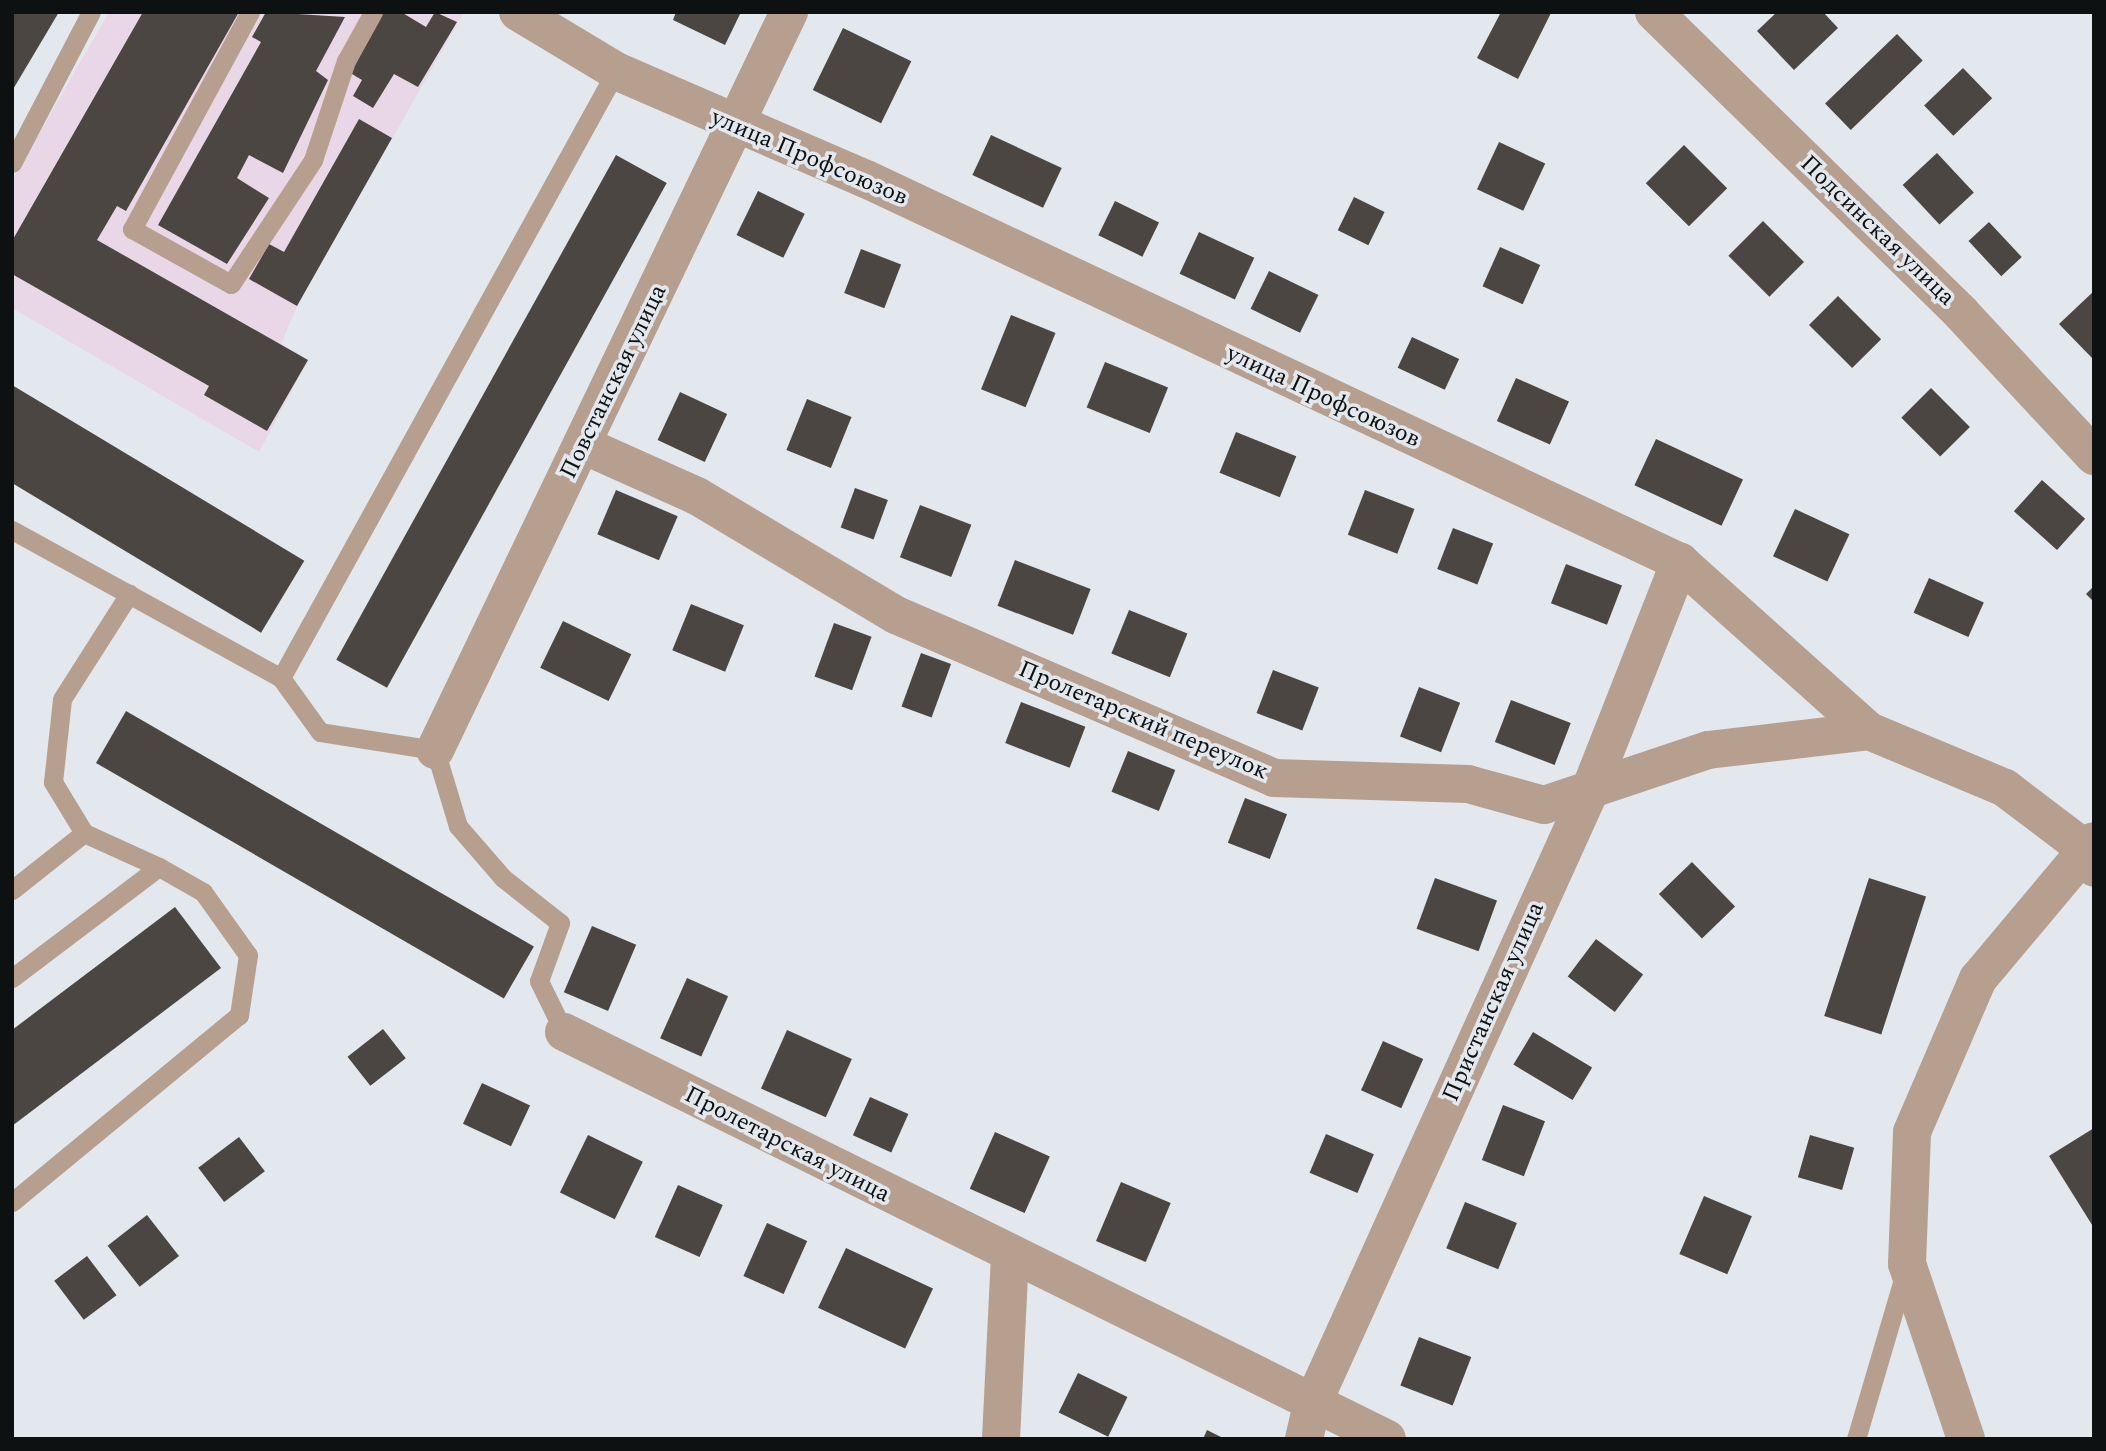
<!DOCTYPE html>
<meta charset="utf-8">
<style>
body{margin:0}
#map{position:relative;width:2106px;height:1451px;overflow:hidden;background:#e2e8ed;font-family:Spectral,serif}
div>[style]{position:absolute}
.industrial>*{inset:0;background:#e9d6e7}
.building>*{inset:0;background:#4b4642;transform-origin:0 0}
.service>*{height:19px;margin:-9.5px;padding:0 9.5px;transform-origin:9.5px;border-radius:9.5px;background:#b69f8e}
.minor>*{height:38px;margin:-19px;padding:0 19px;transform-origin:19px;border-radius:19px;background:#b69f8e}
.tertiary>*{height:38px;margin:-19px;padding:0 19px;transform-origin:19px;border-radius:19px;background:#b69f8e}
span{translate:-50% -50%;white-space:nowrap;text-align:center;line-height:1.15;-webkit-text-stroke:7px #e2e8ed;paint-order:stroke}
.street-label{font-size:24px;color:#0e1112}
.frame{position:absolute;inset:0;border:14px solid #0e1112;pointer-events:none}
</style>
<div id="map">
<div class="industrial">
<div style="clip-path:polygon(109px 12px,464px 12px,297px 306px,281px 344px,308px 360px,259px 452px,12px 308px,12px 181px)"></div>
</div>
<div class="building">
<div style="clip-path:polygon(12px 12px,59px 12px,12px 91px)"></div>
<div style="clip-path:polygon(143px 12px,239px 12px,126px 211px,117px 206px,97px 240px,308px 360px,267px 431px,204px 395px,209px 386px,12px 274px,12px 241px)"></div>
<div style="clip-path:polygon(266px 12px,345px 17px,316px 71px,328px 80px,283px 173px,249px 155px,237px 178px,269px 198px,227px 264px,158px 225px,261px 42px,252px 37px)"></div>
<div style="clip-path:polygon(382px 12px,401px 12px,426px 27px,435px 12px,457px 22px,418px 87px,394px 74px,373px 108px,353px 96px,362px 80px,347px 71px)"></div>
<div style="clip-path:polygon(676px 12px,741px 12px,725px 45px,673px 20px)"></div>
<div style="clip-path:polygon(1501px 12px,1551px 13px,1518px 79px,1477px 58px)"></div>
<div style="clip-path:polygon(1777px 12px,1823px 12px,1838px 28px,1794px 70px,1757px 31px)"></div>
<div style="left:843px;top:28px;width:76px;height:69px;rotate:26deg"></div>
<div style="left:1897px;top:34px;width:37px;height:100px;rotate:46deg"></div>
<div style="left:1963px;top:68px;width:42px;height:54px;rotate:46deg"></div>
<div style="clip-path:polygon(359px 119px,392px 138px,297px 306px,249px 279px,269px 244px,284px 252px)"></div>
<div style="left:991px;top:135px;width:78px;height:44px;rotate:25deg"></div>
<div style="left:1499px;top:142px;width:51px;height:52px;rotate:25deg"></div>
<div style="left:1684px;top:145px;width:61px;height:54px;rotate:45deg"></div>
<div style="left:1937px;top:153px;width:54px;height:47px;rotate:47deg"></div>
<div style="left:616px;top:155px;width:58px;height:577px;rotate:29deg"></div>
<div style="left:758px;top:191px;width:52px;height:49px;rotate:26deg"></div>
<div style="left:1354px;top:197px;width:34px;height:37px;rotate:26deg"></div>
<div style="left:1115px;top:201px;width:49px;height:38px;rotate:26deg"></div>
<div style="left:1763px;top:221px;width:58px;height:49px;rotate:45deg"></div>
<div style="left:1989px;top:222px;width:48px;height:28px;rotate:47deg"></div>
<div style="left:1199px;top:232px;width:61px;height:46px;rotate:25deg"></div>
<div style="left:1500px;top:247px;width:44px;height:43px;rotate:24deg"></div>
<div style="left:861px;top:249px;width:43px;height:47px;rotate:21deg"></div>
<div style="left:1269px;top:271px;width:55px;height:42px;rotate:26deg"></div>
<div style="clip-path:polygon(2094px 291px,2094px 360px,2059px 324px)"></div>
<div style="left:1838px;top:296px;width:61px;height:41px;rotate:45deg"></div>
<div style="left:1011px;top:315px;width:48px;height:80px;rotate:22deg"></div>
<div style="left:1412px;top:337px;width:52px;height:34px;rotate:25deg"></div>
<div style="left:1105px;top:362px;width:68px;height:49px;rotate:22deg"></div>
<div style="left:1516px;top:378px;width:58px;height:47px;rotate:24deg"></div>
<div style="left:12px;top:385px;width:341px;height:84px;rotate:31deg"></div>
<div style="left:1931px;top:388px;width:55px;height:42px;rotate:45deg"></div>
<div style="left:680px;top:392px;width:52px;height:53px;rotate:25deg"></div>
<div style="left:807px;top:399px;width:48px;height:55px;rotate:22deg"></div>
<div style="left:1236px;top:432px;width:65px;height:44px;rotate:22deg"></div>
<div style="left:1656px;top:439px;width:96px;height:51px;rotate:25deg"></div>
<div style="left:2042px;top:480px;width:58px;height:42px;rotate:42deg"></div>
<div style="left:855px;top:488px;width:35px;height:42px;rotate:20deg"></div>
<div style="left:616px;top:490px;width:67px;height:48px;rotate:23deg"></div>
<div style="left:1365px;top:490px;width:53px;height:48px;rotate:21deg"></div>
<div style="left:920px;top:505px;width:55px;height:56px;rotate:21deg"></div>
<div style="left:1795px;top:509px;width:60px;height:52px;rotate:25deg"></div>
<div style="left:1453px;top:528px;width:43px;height:44px;rotate:21deg"></div>
<div style="left:1015px;top:560px;width:81px;height:49px;rotate:21deg"></div>
<div style="left:1566px;top:564px;width:60px;height:42px;rotate:21deg"></div>
<div style="left:1929px;top:578px;width:60px;height:38px;rotate:24deg"></div>
<div style="clip-path:polygon(2094px 586px,2094px 602px,2086px 594px)"></div>
<div style="left:691px;top:604px;width:57px;height:50px;rotate:22deg"></div>
<div style="left:1129px;top:610px;width:63px;height:47px;rotate:22deg"></div>
<div style="left:563px;top:621px;width:76px;height:52px;rotate:26deg"></div>
<div style="left:834px;top:623px;width:40px;height:57px;rotate:20deg"></div>
<div style="left:921px;top:653px;width:32px;height:57px;rotate:20deg"></div>
<div style="left:1273px;top:670px;width:49px;height:46px;rotate:21deg"></div>
<div style="left:1419px;top:687px;width:44px;height:53px;rotate:21deg"></div>
<div style="left:1511px;top:700px;width:64px;height:45px;rotate:21deg"></div>
<div style="left:1021px;top:702px;width:69px;height:44px;rotate:21deg"></div>
<div style="left:126px;top:711px;width:471px;height:60px;rotate:30deg"></div>
<div style="left:1128px;top:751px;width:51px;height:44px;rotate:22deg"></div>
<div style="left:1245px;top:798px;width:45px;height:48px;rotate:21deg"></div>
<div style="left:1692px;top:862px;width:62px;height:46px;rotate:46deg"></div>
<div style="left:1435px;top:878px;width:66px;height:54px;rotate:20deg"></div>
<div style="left:1869px;top:878px;width:60px;height:145px;rotate:18deg"></div>
<div style="clip-path:polygon(175px 907px,221px 968px,12px 1126px,12px 1030px)"></div>
<div style="left:592px;top:926px;width:48px;height:72px;rotate:23deg"></div>
<div style="left:1596px;top:939px;width:59px;height:47px;rotate:37deg"></div>
<div style="left:687px;top:978px;width:45px;height:66px;rotate:24deg"></div>
<div style="left:383px;top:1029px;width:37px;height:45px;rotate:52deg"></div>
<div style="left:787px;top:1030px;width:71px;height:64px;rotate:24deg"></div>
<div style="left:1533px;top:1032px;width:69px;height:38px;rotate:31deg"></div>
<div style="left:1383px;top:1041px;width:44px;height:54px;rotate:24deg"></div>
<div style="left:482px;top:1083px;width:53px;height:45px;rotate:25deg"></div>
<div style="left:870px;top:1097px;width:42px;height:42px;rotate:24deg"></div>
<div style="left:1503px;top:1105px;width:45px;height:59px;rotate:21deg"></div>
<div style="clip-path:polygon(2094px 1128px,2094px 1228px,2049px 1156px)"></div>
<div style="left:995px;top:1132px;width:60px;height:62px;rotate:24deg"></div>
<div style="left:1326px;top:1134px;width:52px;height:42px;rotate:23deg"></div>
<div style="left:588px;top:1135px;width:61px;height:64px;rotate:26deg"></div>
<div style="left:1810px;top:1135px;width:46px;height:44px;rotate:16deg"></div>
<div style="left:239px;top:1137px;width:43px;height:51px;rotate:53deg"></div>
<div style="left:1121px;top:1182px;width:54px;height:64px;rotate:23deg"></div>
<div style="left:678px;top:1185px;width:49px;height:57px;rotate:24deg"></div>
<div style="left:1704px;top:1196px;width:52px;height:63px;rotate:23deg"></div>
<div style="left:1465px;top:1202px;width:56px;height:50px;rotate:22deg"></div>
<div style="left:147px;top:1215px;width:52px;height:50px;rotate:52deg"></div>
<div style="left:767px;top:1223px;width:44px;height:58px;rotate:24deg"></div>
<div style="left:846px;top:1248px;width:96px;height:66px;rotate:25deg"></div>
<div style="left:87px;top:1256px;width:49px;height:41px;rotate:53deg"></div>
<div style="left:1419px;top:1337px;width:56px;height:52px;rotate:21deg"></div>
<div style="left:1078px;top:1373px;width:55px;height:44px;rotate:26deg"></div>
<div style="clip-path:polygon(1207px 1430px,1225px 1439px,1203px 1439px)"></div>
</div>
<div class="service">
<div style="left:250px;top:12px;width:247px;rotate:118.5deg"></div>
<div style="left:132px;top:229px;width:113px;rotate:29.1deg"></div>
<div style="left:231px;top:284px;width:149px;rotate:-56.5deg"></div>
<div style="left:313px;top:160px;width:104px;rotate:-71.6deg"></div>
<div style="left:346px;top:61px;width:56px;rotate:-61.1deg"></div>
<div style="left:12px;top:163px;width:170px;rotate:-62.4deg"></div>
<div style="left:12px;top:530px;width:307px;rotate:28.8deg"></div>
<div style="left:84px;top:833px;width:60px;rotate:-121.3deg"></div>
<div style="left:53px;top:782px;width:83px;rotate:-83.8deg"></div>
<div style="left:62px;top:699px;width:125px;rotate:-57.5deg"></div>
<div style="left:12px;top:890px;width:92px;rotate:-38.4deg"></div>
<div style="left:84px;top:833px;width:82px;rotate:24.4deg"></div>
<div style="left:12px;top:978px;width:184px;rotate:-37.1deg"></div>
<div style="left:159px;top:867px;width:51px;rotate:29.6deg"></div>
<div style="left:203px;top:892px;width:77px;rotate:54.5deg"></div>
<div style="left:248px;top:955px;width:61px;rotate:98.5deg"></div>
<div style="left:239px;top:1015px;width:294px;rotate:140.5deg"></div>
<div style="left:564px;top:1032px;width:57px;rotate:-116.1deg"></div>
<div style="left:539px;top:981px;width:62px;rotate:-70.1deg"></div>
<div style="left:560px;top:923px;width:73px;rotate:-141.7deg"></div>
<div style="left:503px;top:878px;width:69px;rotate:-130.9deg"></div>
<div style="left:458px;top:826px;width:79px;rotate:-106.8deg"></div>
<div style="left:435px;top:750px;width:116px;rotate:-171.1deg"></div>
<div style="left:320px;top:732px;width:67px;rotate:-125.8deg"></div>
<div style="left:281px;top:678px;width:693px;rotate:-61.11deg"></div>
<div style="left:1856px;top:1439px;width:174px;rotate:-73.6deg"></div>
</div>
<div class="minor">
<div style="left:518px;top:12px;width:114px;rotate:31deg"></div>
<div style="left:616px;top:71px;width:272px;rotate:23.4deg"></div>
<div style="left:866px;top:179px;width:900px;rotate:25.2deg"></div>
<div style="left:1680px;top:562px;width:254px;rotate:41.8deg"></div>
<div style="left:1869px;top:731px;width:147px;rotate:22.7deg"></div>
<div style="left:2005px;top:788px;width:99px;rotate:37.2deg"></div>
<div style="left:2084px;top:848px;width:22px;rotate:63deg"></div>
<div style="left:583px;top:445px;width:125px;rotate:24.1deg"></div>
<div style="left:697px;top:496px;width:232px;rotate:30.9deg"></div>
<div style="left:896px;top:615px;width:412px;rotate:23.3deg"></div>
<div style="left:1274px;top:778px;width:194px;rotate:1.8deg"></div>
<div style="left:1468px;top:784px;width:79px;rotate:15.4deg"></div>
<div style="left:1544px;top:805px;width:173px;rotate:-18.5deg"></div>
<div style="left:1708px;top:750px;width:162px;rotate:-6.7deg"></div>
<div style="left:435px;top:750px;width:819px;rotate:-64.37deg"></div>
<div style="left:564px;top:1032px;width:918px;rotate:26.31deg"></div>
<div style="left:1001px;top:1439px;width:181px;rotate:-87.2deg"></div>
<div style="left:1304px;top:1439px;width:35px;rotate:-77deg"></div>
<div style="left:1312px;top:1405px;width:670px;rotate:-65.66deg"></div>
<div style="left:1588px;top:795px;width:251px;rotate:-68.5deg"></div>
</div>
<div class="tertiary">
<div style="left:1654px;top:12px;width:431px;rotate:44.4deg"></div>
<div style="left:1962px;top:314px;width:194px;rotate:47.1deg"></div>
<div style="left:1966px;top:1439px;width:185px;rotate:-108.6deg"></div>
<div style="left:1907px;top:1264px;width:132px;rotate:-87.8deg"></div>
<div style="left:1912px;top:1132px;width:167px;rotate:-66.7deg"></div>
<div style="left:1978px;top:979px;width:180px;rotate:-50deg"></div>
</div>
<div class="street-label">
<span style="left:809px;top:158px;rotate:23deg">улица Профсоюзов</span>
<span style="left:1877px;top:231px;rotate:44deg">Подсинская улица</span>
<span style="left:614px;top:382px;rotate:-64deg">Повстанская улица</span>
<span style="left:1323px;top:397px;rotate:25deg">улица Профсоюзов</span>
<span style="left:1143px;top:721px;rotate:23deg">Пролетарский переулок</span>
<span style="left:1494px;top:1002px;rotate:-66deg">Пристанская улица</span>
<span style="left:787px;top:1145px;rotate:27deg">Пролетарская улица</span>
</div>
<div class="frame"></div>
</div>
